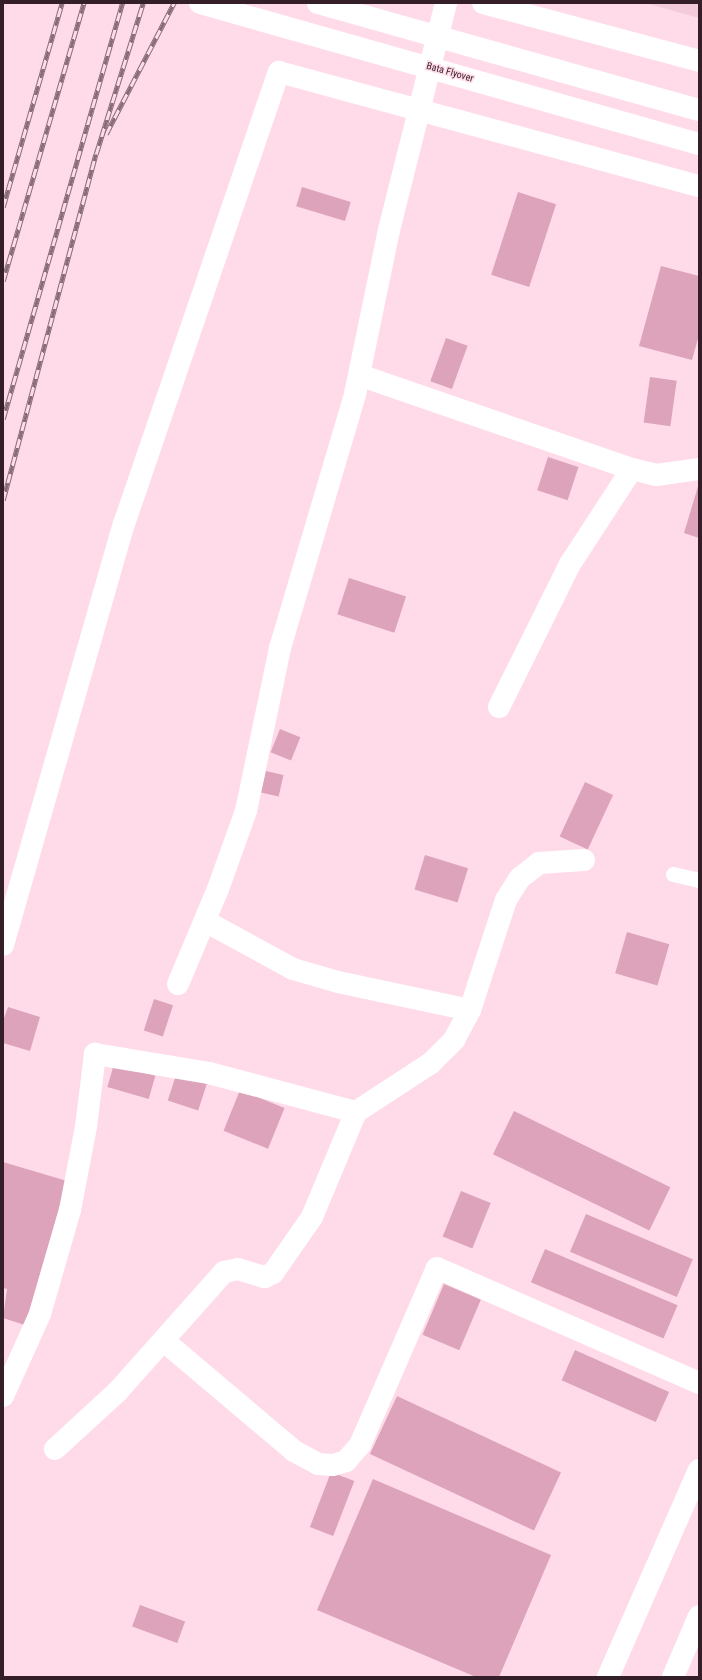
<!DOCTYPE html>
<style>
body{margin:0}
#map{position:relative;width:702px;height:1680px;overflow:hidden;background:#ffdbe9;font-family:"Roboto Condensed",sans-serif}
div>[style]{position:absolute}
.built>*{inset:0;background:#f3cbdb}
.building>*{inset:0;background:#dca3ba;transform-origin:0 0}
.lane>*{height:15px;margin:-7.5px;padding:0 7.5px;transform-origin:7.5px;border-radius:7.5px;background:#fff}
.street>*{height:22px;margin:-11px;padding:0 11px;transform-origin:11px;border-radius:11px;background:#fff}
.secondary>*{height:22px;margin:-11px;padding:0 11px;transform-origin:11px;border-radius:11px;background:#fff}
.rail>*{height:4.5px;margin-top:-2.25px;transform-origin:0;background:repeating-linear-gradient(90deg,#ffdbe9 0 9px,#886c78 0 18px);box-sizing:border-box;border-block:1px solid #886c78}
span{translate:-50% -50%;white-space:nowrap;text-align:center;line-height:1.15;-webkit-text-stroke:3px #ffdbe9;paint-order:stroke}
.street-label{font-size:10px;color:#341e27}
.frame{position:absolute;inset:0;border:4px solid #341e27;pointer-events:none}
</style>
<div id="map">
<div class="built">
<div style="clip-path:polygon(645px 3px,699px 3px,699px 18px)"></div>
</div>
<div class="building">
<div style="left:302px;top:187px;width:51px;height:20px;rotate:17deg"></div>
<div style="left:518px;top:192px;width:40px;height:87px;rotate:18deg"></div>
<div style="clip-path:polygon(661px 266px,699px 276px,699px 335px,692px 360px,639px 346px)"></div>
<div style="left:446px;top:338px;width:23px;height:46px;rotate:20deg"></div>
<div style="left:650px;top:377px;width:27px;height:46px;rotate:8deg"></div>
<div style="left:548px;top:457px;width:32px;height:35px;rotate:18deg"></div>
<div style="clip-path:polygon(699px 483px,699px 538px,684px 533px)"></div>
<div style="left:349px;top:578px;width:60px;height:38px;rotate:18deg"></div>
<div style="left:280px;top:729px;width:22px;height:25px;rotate:22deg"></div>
<div style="left:266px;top:771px;width:18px;height:22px;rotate:13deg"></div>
<div style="left:585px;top:782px;width:31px;height:60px;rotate:25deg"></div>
<div style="left:425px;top:855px;width:45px;height:36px;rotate:17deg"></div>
<div style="left:627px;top:932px;width:44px;height:43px;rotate:16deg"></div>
<div style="left:154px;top:999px;width:20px;height:33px;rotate:18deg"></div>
<div style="clip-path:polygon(8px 1007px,40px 1017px,30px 1051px,3px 1043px,3px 1021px)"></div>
<div style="left:114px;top:1064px;width:43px;height:24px;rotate:16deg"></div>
<div style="left:177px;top:1072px;width:32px;height:30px;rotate:18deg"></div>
<div style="left:240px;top:1090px;width:48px;height:44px;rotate:22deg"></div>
<div style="left:514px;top:1111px;width:174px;height:48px;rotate:26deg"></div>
<div style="clip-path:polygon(3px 1162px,67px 1181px,25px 1325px,3px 1318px,7px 1289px,3px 1288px)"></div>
<div style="left:461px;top:1191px;width:32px;height:49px;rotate:22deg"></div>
<div style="left:586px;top:1214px;width:116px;height:41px;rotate:23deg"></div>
<div style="left:545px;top:1249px;width:144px;height:36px;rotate:23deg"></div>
<div style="left:444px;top:1284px;width:40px;height:55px;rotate:23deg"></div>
<div style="left:575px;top:1350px;width:103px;height:33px;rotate:24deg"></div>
<div style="left:397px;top:1396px;width:181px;height:64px;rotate:25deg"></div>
<div style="left:331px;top:1472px;width:25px;height:59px;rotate:21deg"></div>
<div style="clip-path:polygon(373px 1479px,551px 1555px,499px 1677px,476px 1677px,317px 1610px)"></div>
<div style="left:140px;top:1605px;width:48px;height:23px;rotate:20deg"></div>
</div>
<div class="lane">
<div style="left:673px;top:874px;width:27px;rotate:13deg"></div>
</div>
<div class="street">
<div style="left:359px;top:375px;width:289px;rotate:19deg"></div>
<div style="left:632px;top:469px;width:25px;rotate:14deg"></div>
<div style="left:656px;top:475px;width:43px;rotate:-7.9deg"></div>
<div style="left:499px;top:707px;width:160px;rotate:-63.6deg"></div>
<div style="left:570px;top:564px;width:113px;rotate:-56.9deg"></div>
<div style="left:205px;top:921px;width:100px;rotate:28.6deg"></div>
<div style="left:293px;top:969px;width:47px;rotate:16.1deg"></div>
<div style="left:338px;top:982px;width:135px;rotate:12deg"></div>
<div style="left:3px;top:945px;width:438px;rotate:-74deg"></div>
<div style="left:124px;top:524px;width:478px;rotate:-71.1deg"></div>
<div style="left:279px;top:72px;width:435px;rotate:15.2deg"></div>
<div style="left:178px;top:984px;width:103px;rotate:-67.2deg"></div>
<div style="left:218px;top:889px;width:83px;rotate:-70.3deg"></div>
<div style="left:246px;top:811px;width:167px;rotate:-78.2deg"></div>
<div style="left:280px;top:648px;width:265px;rotate:-73.5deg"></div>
<div style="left:355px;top:394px;width:167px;rotate:-78.3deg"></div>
<div style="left:389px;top:230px;width:234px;rotate:-75.9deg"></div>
<div style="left:164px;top:1341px;width:170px;rotate:40.2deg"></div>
<div style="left:294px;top:1451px;width:27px;rotate:28deg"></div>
<div style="left:318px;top:1464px;width:15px;rotate:4deg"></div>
<div style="left:333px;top:1465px;width:14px;rotate:-17deg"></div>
<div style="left:346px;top:1461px;width:21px;rotate:-49deg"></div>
<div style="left:360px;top:1445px;width:193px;rotate:-66.5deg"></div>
<div style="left:437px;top:1268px;width:286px;rotate:23.7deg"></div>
<div style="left:3px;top:1396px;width:90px;rotate:-65.7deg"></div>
<div style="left:40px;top:1314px;width:108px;rotate:-73.9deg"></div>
<div style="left:70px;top:1210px;width:85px;rotate:-79.1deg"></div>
<div style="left:86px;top:1127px;width:74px;rotate:-83deg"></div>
<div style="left:95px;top:1054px;width:116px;rotate:9.5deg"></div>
<div style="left:209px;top:1073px;width:152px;rotate:14.9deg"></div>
<div style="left:356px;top:1112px;width:90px;rotate:-33.2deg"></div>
<div style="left:431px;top:1063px;width:33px;rotate:-45deg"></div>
<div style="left:454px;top:1040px;width:34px;rotate:-62deg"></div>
<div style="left:470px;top:1010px;width:116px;rotate:-71.9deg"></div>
<div style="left:506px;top:900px;width:26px;rotate:-58deg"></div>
<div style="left:520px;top:878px;width:24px;rotate:-38deg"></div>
<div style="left:539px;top:863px;width:45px;rotate:-3.8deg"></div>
<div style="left:55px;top:1449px;width:86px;rotate:-42.6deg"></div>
<div style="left:118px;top:1391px;width:159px;rotate:-48.3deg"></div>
<div style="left:224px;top:1272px;width:14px;rotate:-12deg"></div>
<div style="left:238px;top:1269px;width:28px;rotate:17deg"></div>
<div style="left:265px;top:1277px;width:9px;rotate:-27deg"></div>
<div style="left:273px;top:1273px;width:68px;rotate:-55.1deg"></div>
<div style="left:312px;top:1217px;width:114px;rotate:-67.3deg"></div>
<div style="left:608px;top:1677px;width:226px;rotate:-66.3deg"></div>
</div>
<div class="secondary">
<div style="left:200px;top:3px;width:519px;rotate:15.78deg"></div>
<div style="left:318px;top:3px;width:396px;rotate:15.7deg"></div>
<div style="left:483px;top:3px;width:224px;rotate:15deg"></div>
<div style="left:673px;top:1677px;width:66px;rotate:-66.9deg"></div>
</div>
<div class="rail">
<div style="left:106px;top:134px;width:148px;rotate:-62.6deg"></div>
<div style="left:3px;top:207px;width:212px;rotate:-73.9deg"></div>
<div style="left:3px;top:281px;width:290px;rotate:-73.8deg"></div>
<div style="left:3px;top:419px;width:433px;rotate:-74deg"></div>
<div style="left:3px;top:500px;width:358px;rotate:-75deg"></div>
<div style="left:96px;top:154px;width:158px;rotate:-72.7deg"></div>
</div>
<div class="street-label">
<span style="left:450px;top:72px;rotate:16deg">Bata Flyover</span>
</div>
<div class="frame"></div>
</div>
